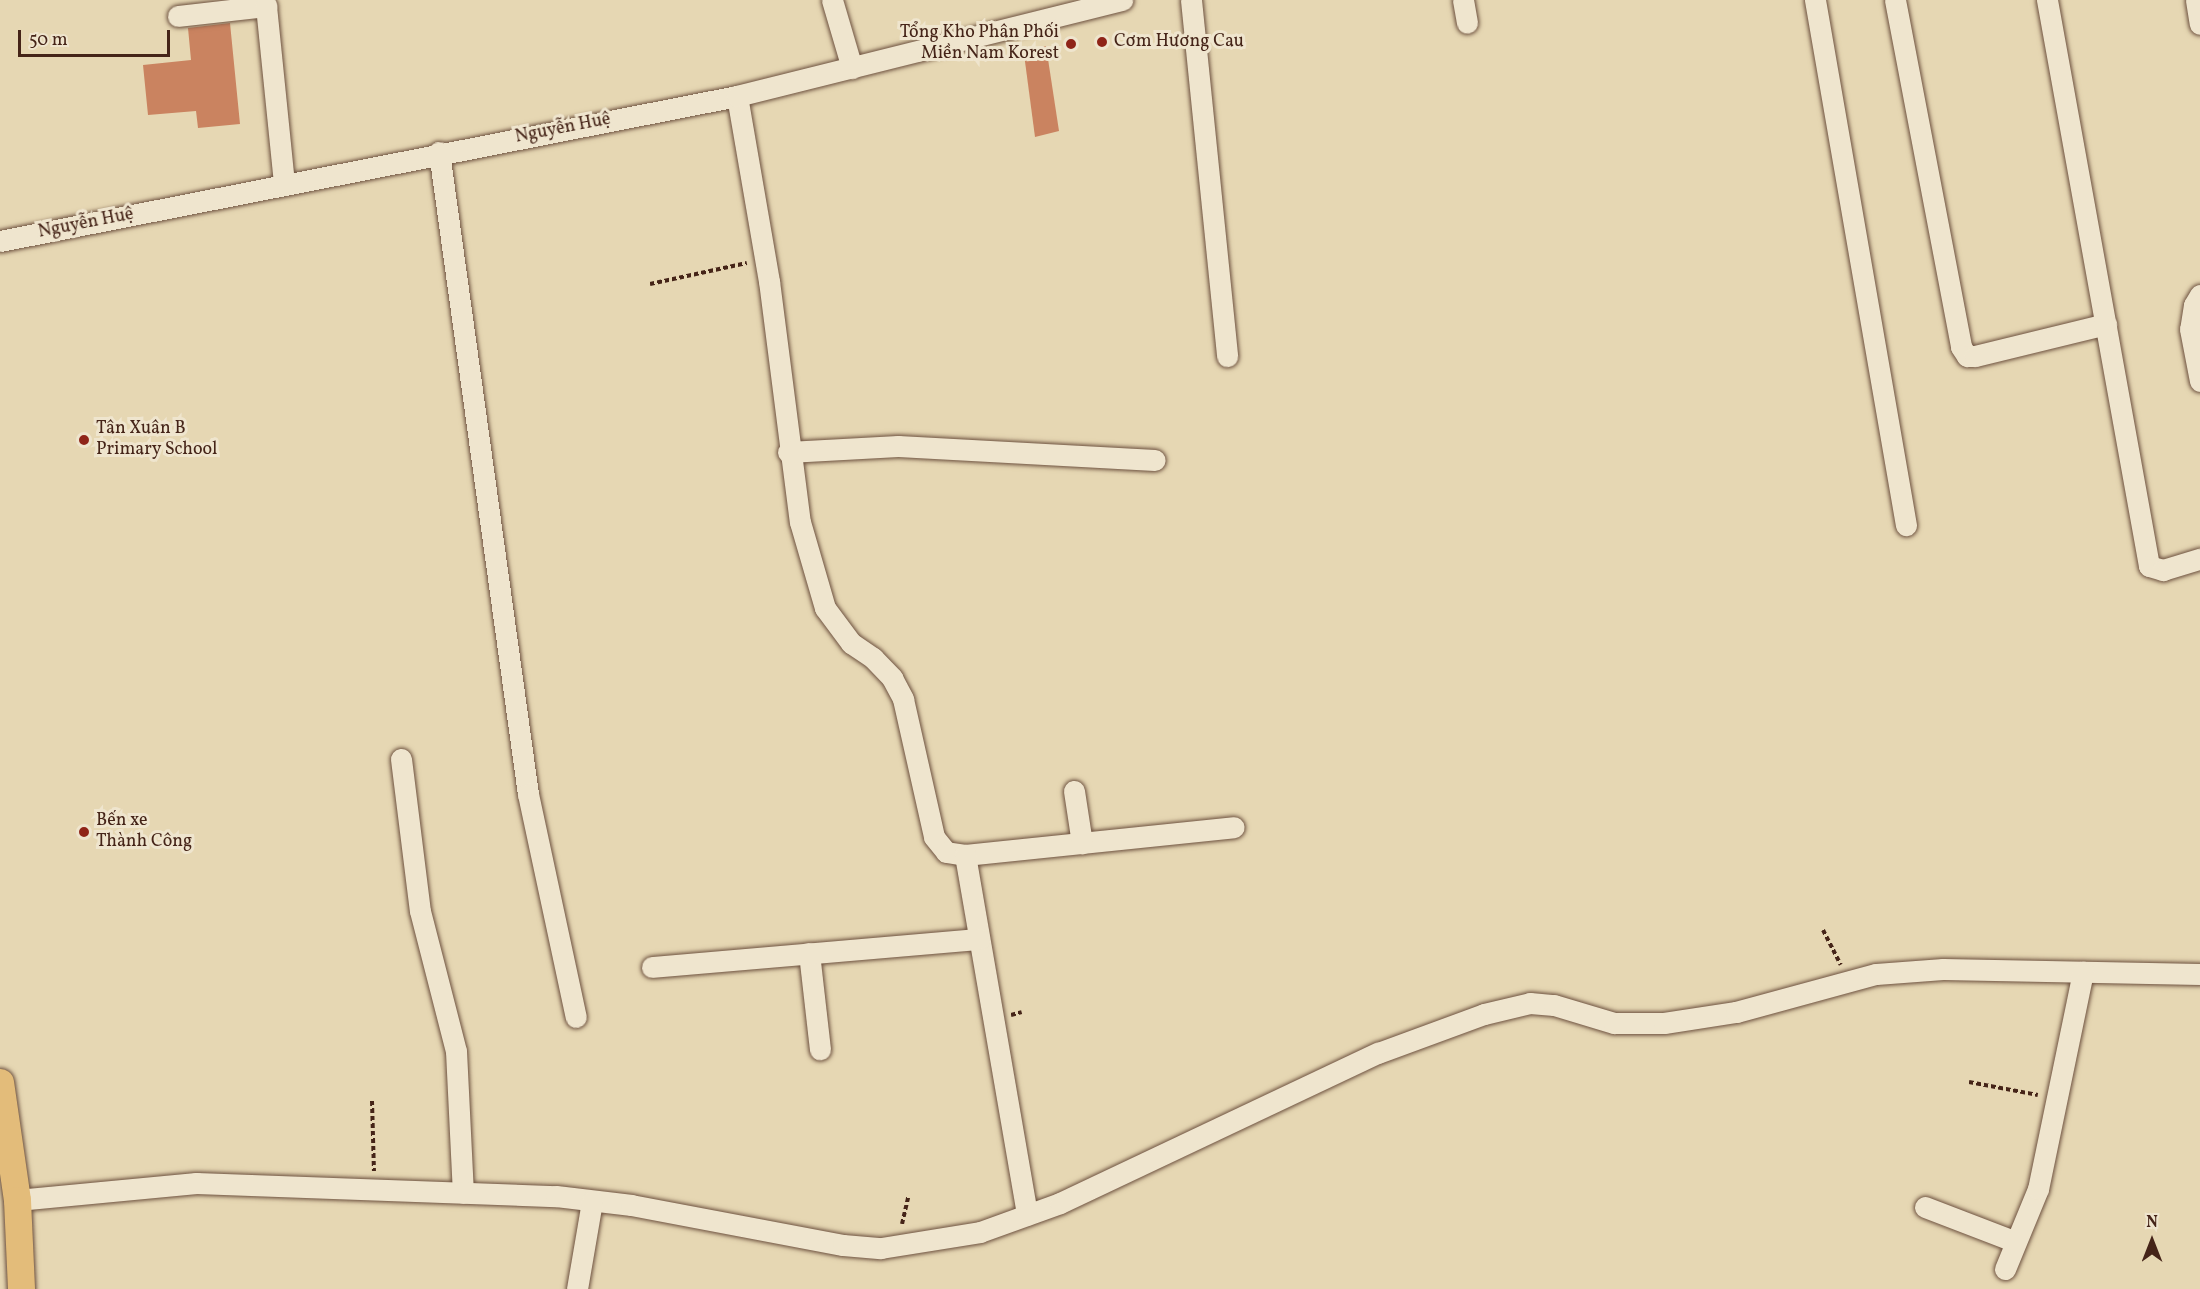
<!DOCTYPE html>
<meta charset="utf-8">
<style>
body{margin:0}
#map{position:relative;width:2200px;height:1289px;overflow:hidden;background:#e6d7b3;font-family:Vollkorn,serif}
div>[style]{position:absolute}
.building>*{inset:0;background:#ca8360}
.path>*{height:4px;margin-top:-2px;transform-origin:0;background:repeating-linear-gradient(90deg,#452418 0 4.5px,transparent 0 7.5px)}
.roads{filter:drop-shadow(0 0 2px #6d513f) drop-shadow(0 0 2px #6d513f)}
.minor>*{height:21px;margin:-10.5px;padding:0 10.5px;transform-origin:10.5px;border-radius:10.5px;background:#efe5ce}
.major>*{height:27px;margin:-13.5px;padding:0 13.5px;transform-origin:13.5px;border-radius:13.5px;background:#e3bc7a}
.dots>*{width:16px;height:16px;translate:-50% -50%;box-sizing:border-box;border:3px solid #efe5ce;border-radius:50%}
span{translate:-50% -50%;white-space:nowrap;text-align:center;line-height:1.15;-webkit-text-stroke:6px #efe5ce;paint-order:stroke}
.poi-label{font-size:18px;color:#452418}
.right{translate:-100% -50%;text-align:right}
.left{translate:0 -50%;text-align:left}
.street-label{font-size:18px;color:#452418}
.north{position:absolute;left:2122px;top:1211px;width:60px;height:60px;-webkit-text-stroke:4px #efe5ce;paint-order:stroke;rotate:0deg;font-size:16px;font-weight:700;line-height:24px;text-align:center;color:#452418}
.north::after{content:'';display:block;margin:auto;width:21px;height:27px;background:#452418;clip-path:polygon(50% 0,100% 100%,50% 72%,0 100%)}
.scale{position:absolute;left:18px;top:30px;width:152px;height:27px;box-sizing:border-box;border:3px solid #452418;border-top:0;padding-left:8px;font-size:18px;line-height:21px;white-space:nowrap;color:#452418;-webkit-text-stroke:4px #efe5ce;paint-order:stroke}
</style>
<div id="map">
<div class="building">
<div style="clip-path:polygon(230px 23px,240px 124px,198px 128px,196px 111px,148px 115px,143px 65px,191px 60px,188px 28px)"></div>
<div style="clip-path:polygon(1046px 46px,1059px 131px,1035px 137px,1024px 54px)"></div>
</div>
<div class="path">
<div style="left:650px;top:284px;width:99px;rotate:-12.2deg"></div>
<div style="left:1823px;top:930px;width:39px;rotate:63deg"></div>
<div style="left:1011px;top:1015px;width:11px;rotate:-15deg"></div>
<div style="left:1969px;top:1082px;width:70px;rotate:10.7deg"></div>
<div style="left:372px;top:1101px;width:70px;rotate:88.4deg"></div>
<div style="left:902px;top:1224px;width:28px;rotate:-77deg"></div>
</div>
<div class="roads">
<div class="minor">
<div style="left:832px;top:0;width:71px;rotate:73.6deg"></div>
<div style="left:1191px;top:0;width:358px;rotate:84.2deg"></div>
<div style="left:1463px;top:0;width:23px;rotate:80deg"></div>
<div style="left:1815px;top:0;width:533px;rotate:80.17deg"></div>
<div style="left:1895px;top:0;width:353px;rotate:79.2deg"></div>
<div style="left:1961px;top:347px;width:11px;rotate:56deg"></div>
<div style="left:1967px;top:356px;width:8px"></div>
<div style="left:1975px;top:356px;width:135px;rotate:-13.7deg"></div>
<div style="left:2047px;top:0;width:575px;rotate:79.78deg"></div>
<div style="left:2149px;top:566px;width:15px;rotate:16deg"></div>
<div style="left:2163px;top:570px;width:39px;rotate:-17deg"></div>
<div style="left:2196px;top:0;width:24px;rotate:81deg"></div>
<div style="left:178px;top:16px;width:89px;rotate:-6.5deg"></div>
<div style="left:266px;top:6px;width:179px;rotate:84.2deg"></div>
<div style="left:737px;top:96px;width:188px;rotate:80.2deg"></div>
<div style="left:769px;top:281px;width:243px;rotate:82.7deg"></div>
<div style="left:800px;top:522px;width:90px;rotate:73.8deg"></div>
<div style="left:825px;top:608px;width:44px;rotate:53.4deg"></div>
<div style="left:851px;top:643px;width:27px;rotate:34deg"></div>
<div style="left:873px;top:658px;width:28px;rotate:46deg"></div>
<div style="left:892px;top:678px;width:24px;rotate:62deg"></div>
<div style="left:903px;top:699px;width:141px;rotate:77.3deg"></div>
<div style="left:934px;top:837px;width:19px;rotate:51deg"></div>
<div style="left:946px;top:852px;width:19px;rotate:9deg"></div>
<div style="left:965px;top:855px;width:270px;rotate:-5.9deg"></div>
<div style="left:439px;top:152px;width:648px;rotate:82.11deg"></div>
<div style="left:528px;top:794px;width:228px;rotate:77.9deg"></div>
<div style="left:0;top:241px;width:751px;rotate:-11.13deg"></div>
<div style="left:737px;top:96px;width:397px;rotate:-14deg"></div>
<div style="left:2200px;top:295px;width:12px;rotate:121deg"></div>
<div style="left:2194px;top:305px;width:24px;rotate:99deg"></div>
<div style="left:2190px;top:329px;width:53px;rotate:79.1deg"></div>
<div style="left:788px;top:452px;width:110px;rotate:-3.1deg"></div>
<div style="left:898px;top:446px;width:257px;rotate:3.1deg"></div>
<div style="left:401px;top:759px;width:153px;rotate:82.9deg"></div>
<div style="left:420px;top:911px;width:145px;rotate:75.6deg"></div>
<div style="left:456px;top:1051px;width:142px;rotate:87.2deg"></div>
<div style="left:1074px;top:791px;width:53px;rotate:81.3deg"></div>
<div style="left:965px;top:855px;width:365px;rotate:80.2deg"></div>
<div style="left:809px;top:953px;width:97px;rotate:83.5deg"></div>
<div style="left:652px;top:967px;width:328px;rotate:-4.9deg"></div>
<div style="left:17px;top:1200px;width:180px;rotate:-5.4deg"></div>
<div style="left:196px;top:1183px;width:360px;rotate:2.1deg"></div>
<div style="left:556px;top:1196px;width:76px;rotate:6.8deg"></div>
<div style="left:631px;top:1205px;width:216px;rotate:10.7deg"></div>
<div style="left:843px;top:1245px;width:38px;rotate:5deg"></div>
<div style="left:881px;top:1248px;width:100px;rotate:-9.2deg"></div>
<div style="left:980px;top:1232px;width:85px;rotate:-19.9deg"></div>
<div style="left:1060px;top:1203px;width:352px;rotate:-25.3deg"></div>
<div style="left:1378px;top:1053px;width:113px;rotate:-20.2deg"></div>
<div style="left:1484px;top:1014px;width:47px;rotate:-13.4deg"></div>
<div style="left:1530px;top:1003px;width:24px;rotate:5deg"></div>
<div style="left:1554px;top:1005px;width:63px;rotate:16.7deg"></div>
<div style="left:1614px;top:1023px;width:50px"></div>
<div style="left:1664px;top:1023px;width:73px;rotate:-8.7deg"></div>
<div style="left:1736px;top:1012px;width:145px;rotate:-15.2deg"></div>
<div style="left:1876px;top:974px;width:67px;rotate:-4.3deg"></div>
<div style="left:1943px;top:969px;width:257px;rotate:1.1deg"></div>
<div style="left:1925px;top:1207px;width:97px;rotate:21deg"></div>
<div style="left:2005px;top:1269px;width:87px;rotate:-67.6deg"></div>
<div style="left:2038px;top:1189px;width:222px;rotate:-78.3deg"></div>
<div style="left:577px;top:1289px;width:89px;rotate:-80.3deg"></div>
</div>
<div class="major">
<div style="left:0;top:1082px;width:119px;rotate:81.8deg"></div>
<div style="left:17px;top:1200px;width:89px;rotate:87.4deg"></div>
</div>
</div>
<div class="dots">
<div style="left:1102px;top:42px;background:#8f2418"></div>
<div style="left:1071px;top:44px;background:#8f2418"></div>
<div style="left:84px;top:440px;background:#8f2418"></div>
<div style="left:84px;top:832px;background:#8f2418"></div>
</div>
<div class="poi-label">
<span class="right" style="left:1059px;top:44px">Tổng Kho Phân Phối<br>Miền Nam Korest</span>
<span class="left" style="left:1114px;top:42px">Cơm Hương Cau</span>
<span class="left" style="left:96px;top:440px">Tân Xuân B<br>Primary School</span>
<span class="left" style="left:96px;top:832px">Bến xe<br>Thành Công</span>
</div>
<div class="street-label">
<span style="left:563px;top:129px;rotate:-11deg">Nguyễn Huệ</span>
<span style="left:86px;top:224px;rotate:-11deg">Nguyễn Huệ</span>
</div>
<div class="north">N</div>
<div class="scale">50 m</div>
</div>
